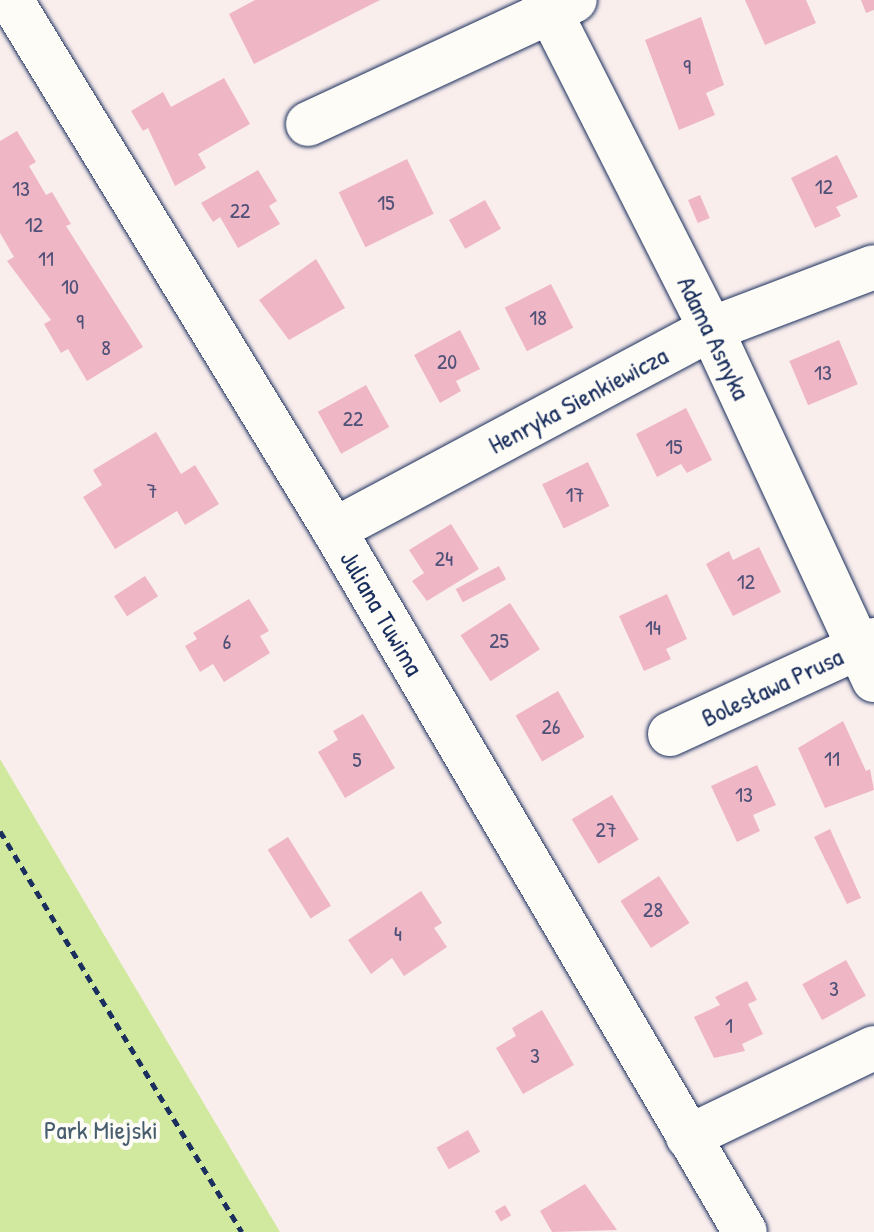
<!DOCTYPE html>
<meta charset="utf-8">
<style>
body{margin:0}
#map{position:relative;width:874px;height:1232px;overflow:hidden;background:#faeeed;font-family:"Patrick Hand",sans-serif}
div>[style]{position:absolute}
.green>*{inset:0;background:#d1e99e}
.building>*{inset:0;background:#efb6c6;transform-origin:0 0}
.path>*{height:5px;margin-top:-2.5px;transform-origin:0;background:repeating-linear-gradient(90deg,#1b2f5e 0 8px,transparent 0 14px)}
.roads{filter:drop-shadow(0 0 2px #1b2f5e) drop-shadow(0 0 2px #1b2f5e)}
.minor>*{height:44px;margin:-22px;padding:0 22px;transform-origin:22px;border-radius:22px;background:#fdfcf7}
span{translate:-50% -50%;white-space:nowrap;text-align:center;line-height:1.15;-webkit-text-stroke:8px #fdfcf7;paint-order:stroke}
.number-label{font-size:22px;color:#505178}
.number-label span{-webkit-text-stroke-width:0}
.street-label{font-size:26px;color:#1b2f5e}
.park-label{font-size:26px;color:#485e6e}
</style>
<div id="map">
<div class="green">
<div style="clip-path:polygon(0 759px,280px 1232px,0 1232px)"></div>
</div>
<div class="building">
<div style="clip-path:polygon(255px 0,380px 0,254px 64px,229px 14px)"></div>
<div style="clip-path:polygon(745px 0,806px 0,816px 23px,765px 45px)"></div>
<div style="clip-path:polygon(861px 0,874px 0,874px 10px,866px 13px)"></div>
<div style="clip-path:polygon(701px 17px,724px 85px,706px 93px,715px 115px,679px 130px,645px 40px)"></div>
<div style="clip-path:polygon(224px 78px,250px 124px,198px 154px,206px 168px,175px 186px,148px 128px,143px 131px,131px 111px,163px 92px,171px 107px)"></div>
<div style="clip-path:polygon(17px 131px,36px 162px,29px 166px,46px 195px,52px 192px,71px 224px,66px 226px,143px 347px,87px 381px,68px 349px,61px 353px,44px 324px,51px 320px,7px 261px,14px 257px,0 233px,0 141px)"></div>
<div style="clip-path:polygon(837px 155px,858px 197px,836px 207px,841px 216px,815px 228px,791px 178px)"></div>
<div style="left:407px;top:159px;width:61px;height:76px;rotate:64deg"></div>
<div style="clip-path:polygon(258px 170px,277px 201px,269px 206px,280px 224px,238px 248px,220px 217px,213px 222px,201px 203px)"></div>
<div style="left:700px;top:195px;width:25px;height:13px;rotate:67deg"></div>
<div style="left:485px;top:200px;width:33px;height:41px;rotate:61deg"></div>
<div style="clip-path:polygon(316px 259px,345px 308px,289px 340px,259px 300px)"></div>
<div style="left:551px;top:284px;width:49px;height:52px;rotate:63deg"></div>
<div style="clip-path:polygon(460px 330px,480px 369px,456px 381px,461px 391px,440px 403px,414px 355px)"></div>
<div style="left:839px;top:340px;width:48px;height:54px;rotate:67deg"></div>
<div style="left:366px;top:385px;width:48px;height:55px;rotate:61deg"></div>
<div style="clip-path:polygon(686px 408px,712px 460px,687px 473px,681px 464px,657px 477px,636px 434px)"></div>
<div style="clip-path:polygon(156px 432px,181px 474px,195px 465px,219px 504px,185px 525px,177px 511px,115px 549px,83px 497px,102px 485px,93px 470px)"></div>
<div style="left:588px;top:462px;width:49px;height:51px;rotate:64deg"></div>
<div style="clip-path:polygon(451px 524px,479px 569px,427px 601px,412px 581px,424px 573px,409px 550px)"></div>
<div style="clip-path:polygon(759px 547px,781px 592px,733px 616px,706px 564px,729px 551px,733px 560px)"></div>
<div style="left:499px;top:566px;width:15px;height:49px;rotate:62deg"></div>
<div style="left:145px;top:576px;width:24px;height:37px;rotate:57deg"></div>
<div style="clip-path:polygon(667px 594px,687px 639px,666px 649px,671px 659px,644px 671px,619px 616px)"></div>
<div style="clip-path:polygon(249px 599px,269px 631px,260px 636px,270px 653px,224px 682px,213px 664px,200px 672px,185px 646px,197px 639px,193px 633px)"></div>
<div style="left:510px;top:603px;width:55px;height:59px;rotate:57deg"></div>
<div style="left:558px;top:691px;width:53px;height:49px;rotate:60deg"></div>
<div style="clip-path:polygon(363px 714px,395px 768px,345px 798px,318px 752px,338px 740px,333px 731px)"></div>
<div style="clip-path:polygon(843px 721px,866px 771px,870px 769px,874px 790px,825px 808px,798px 748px)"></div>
<div style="clip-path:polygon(757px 765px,776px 805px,753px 815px,760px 831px,737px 842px,711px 786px)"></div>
<div style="left:612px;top:795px;width:52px;height:47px;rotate:59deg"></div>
<div style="clip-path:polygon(830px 829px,861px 898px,847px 904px,814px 837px)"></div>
<div style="left:288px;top:837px;width:81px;height:24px;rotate:58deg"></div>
<div style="left:659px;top:876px;width:56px;height:46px;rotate:57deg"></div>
<div style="clip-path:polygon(421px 891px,442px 923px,434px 928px,447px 947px,404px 976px,392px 958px,371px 974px,348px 940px)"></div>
<div style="left:846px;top:960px;width:41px;height:50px;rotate:61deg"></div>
<div style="clip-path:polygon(747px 981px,757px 1000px,748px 1004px,763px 1034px,742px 1044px,745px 1051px,714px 1058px,694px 1017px,720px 1005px,715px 997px)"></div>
<div style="clip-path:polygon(542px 1010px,574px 1065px,523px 1094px,496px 1048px,516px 1036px,512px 1028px)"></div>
<div style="left:468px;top:1130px;width:25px;height:36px;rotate:61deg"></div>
<div style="clip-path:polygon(585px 1184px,617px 1230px,552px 1232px,540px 1211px)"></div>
<div style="left:505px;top:1205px;width:12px;height:12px;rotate:59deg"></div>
</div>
<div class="path">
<div style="left:0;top:831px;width:468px;rotate:58.9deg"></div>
</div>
<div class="roads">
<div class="minor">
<div style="left:11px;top:0;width:621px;rotate:58.64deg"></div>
<div style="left:334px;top:530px;width:813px;rotate:59.65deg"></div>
<div style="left:544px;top:0;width:369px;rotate:63.1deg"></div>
<div style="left:711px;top:329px;width:387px;rotate:65.1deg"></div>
<div style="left:308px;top:124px;width:294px;rotate:-24.9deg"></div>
<div style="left:334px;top:530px;width:427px;rotate:-28.1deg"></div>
<div style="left:711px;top:329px;width:174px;rotate:-20.8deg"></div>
<div style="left:670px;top:734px;width:225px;rotate:-24.7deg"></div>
<div style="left:688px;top:1137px;width:206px;rotate:-25.6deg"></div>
</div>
</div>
<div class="number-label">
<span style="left:687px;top:67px">9</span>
<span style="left:824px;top:187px">12</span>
<span style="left:21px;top:189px">13</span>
<span style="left:386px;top:203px">15</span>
<span style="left:240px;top:211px">22</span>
<span style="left:34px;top:225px">12</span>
<span style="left:46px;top:259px">11</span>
<span style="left:70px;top:287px">10</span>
<span style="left:538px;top:318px">18</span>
<span style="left:80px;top:322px">9</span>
<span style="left:106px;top:348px">8</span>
<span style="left:447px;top:362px">20</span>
<span style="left:823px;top:373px">13</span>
<span style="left:353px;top:419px">22</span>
<span style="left:674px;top:447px">15</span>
<span style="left:152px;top:491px">7</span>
<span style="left:575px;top:495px">17</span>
<span style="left:444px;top:559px">24</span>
<span style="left:746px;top:582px">12</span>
<span style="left:653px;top:628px">14</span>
<span style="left:499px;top:641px">25</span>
<span style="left:227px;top:642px">6</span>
<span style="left:551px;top:727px">26</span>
<span style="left:832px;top:759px">11</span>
<span style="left:357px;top:760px">5</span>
<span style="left:744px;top:795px">13</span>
<span style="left:606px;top:830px">27</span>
<span style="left:653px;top:910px">28</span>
<span style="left:398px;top:934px">4</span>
<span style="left:834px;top:989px">3</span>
<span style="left:729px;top:1026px">1</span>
<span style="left:535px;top:1056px">3</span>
</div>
<div class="street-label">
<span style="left:714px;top:338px;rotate:64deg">Adama Asnyka</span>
<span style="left:578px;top:400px;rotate:-28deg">Henryka Sienkiewicza</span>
<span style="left:382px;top:613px;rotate:60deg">Juliana Tuwima</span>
<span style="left:772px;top:687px;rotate:-25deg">Bolesława Prusa</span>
</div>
<div class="park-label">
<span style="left:101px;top:1130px">Park Miejski</span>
</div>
</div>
